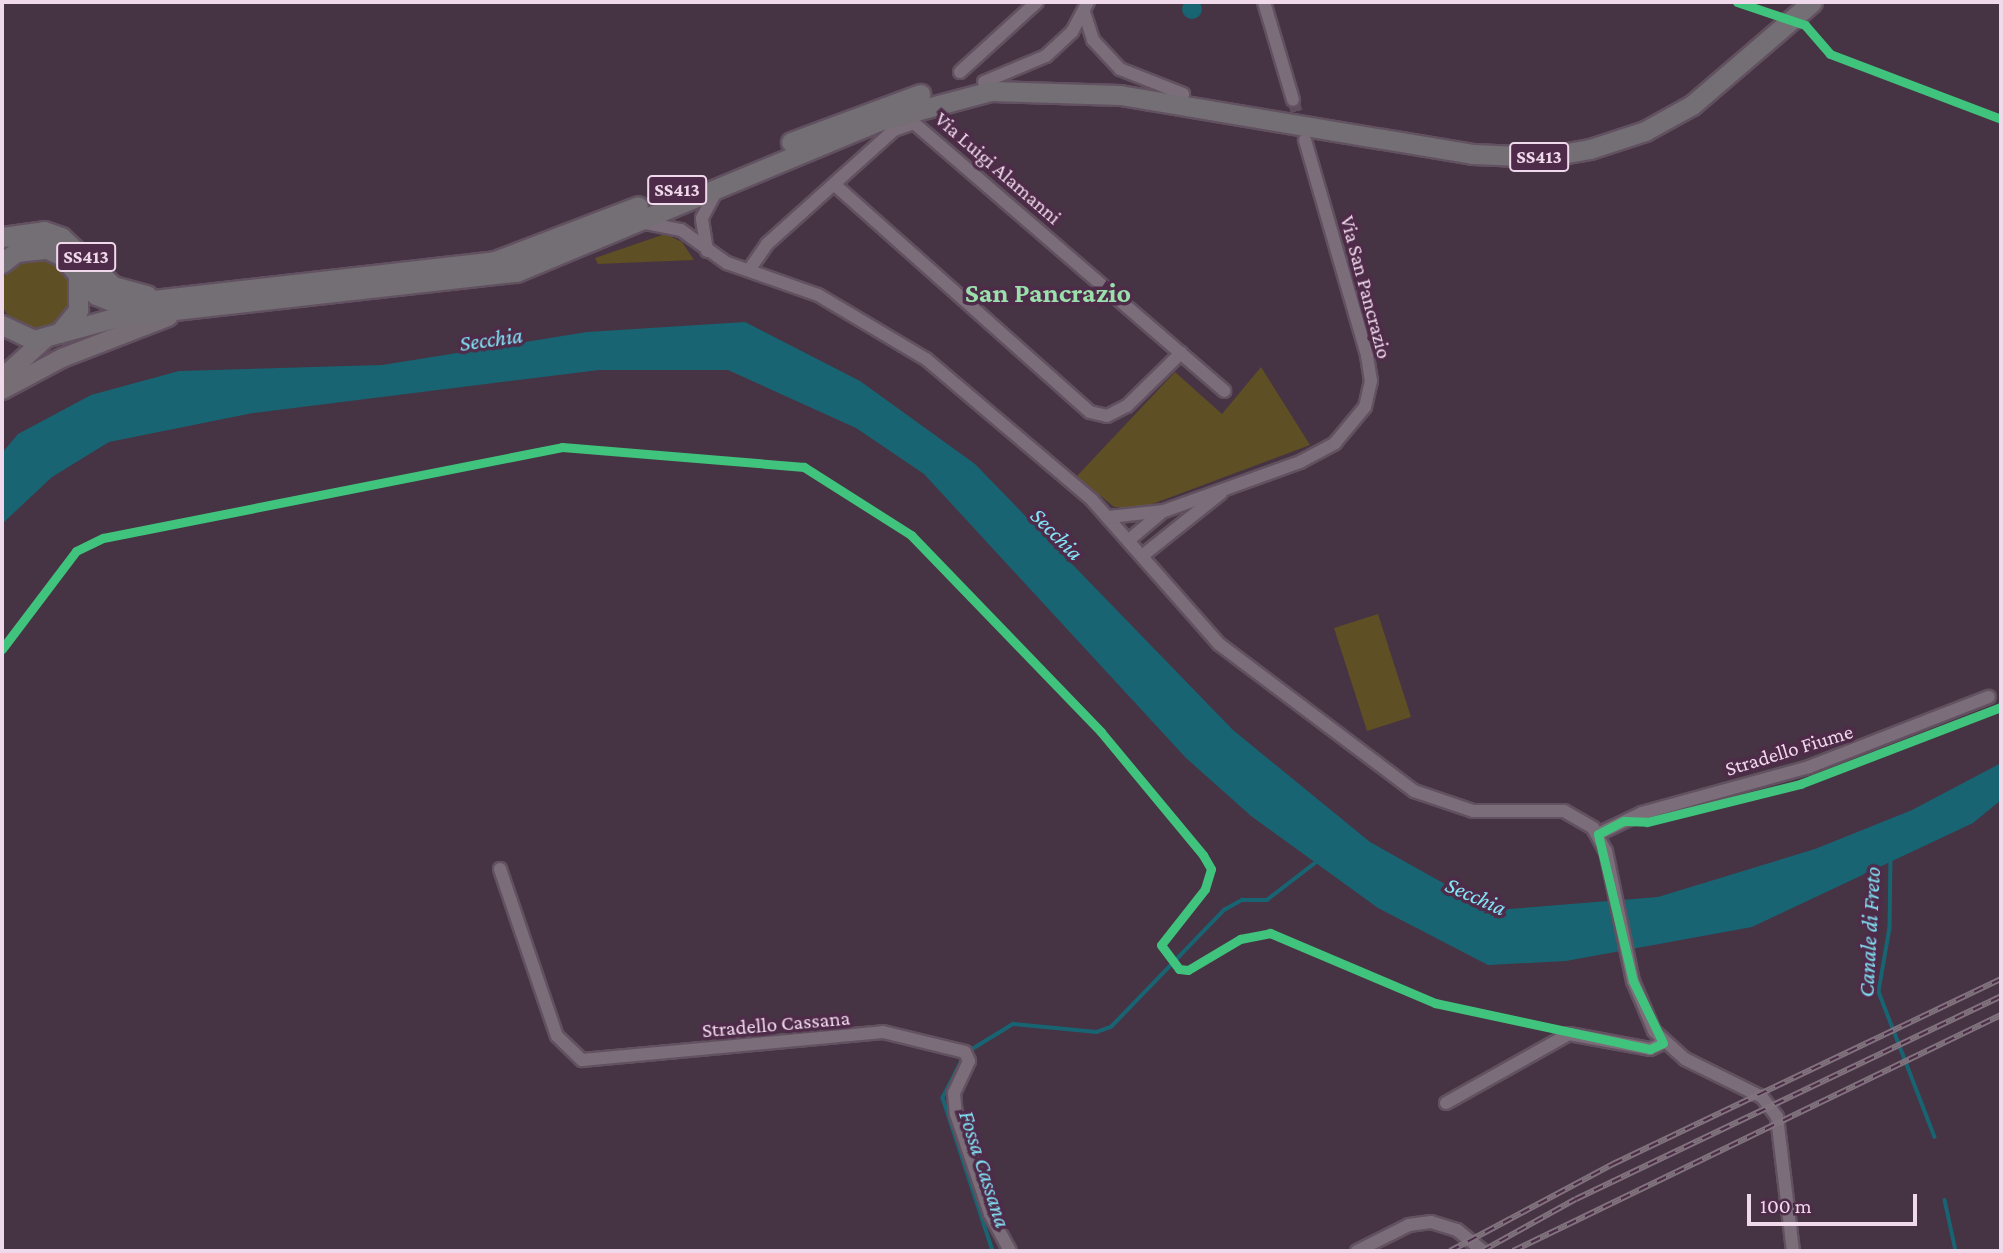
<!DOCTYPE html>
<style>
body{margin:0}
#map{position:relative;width:2003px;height:1253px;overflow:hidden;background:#463343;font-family:"Crimson Pro",serif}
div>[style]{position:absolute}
.green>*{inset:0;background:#5f4f24}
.round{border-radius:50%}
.water>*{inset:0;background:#186472}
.stream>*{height:3.5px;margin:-1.75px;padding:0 1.75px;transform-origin:1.75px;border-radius:1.75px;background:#186472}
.street-tunnel>*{height:12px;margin-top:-6px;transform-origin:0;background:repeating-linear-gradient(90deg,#5f4c5c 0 12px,transparent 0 18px)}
.roads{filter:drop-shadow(2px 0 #625160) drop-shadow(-2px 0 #625160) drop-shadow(0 2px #625160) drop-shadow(0 -2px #625160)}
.street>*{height:12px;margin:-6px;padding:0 6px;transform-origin:6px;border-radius:6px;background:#7b6d79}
.secondary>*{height:18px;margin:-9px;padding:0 9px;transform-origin:9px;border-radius:9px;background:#766d75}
.primary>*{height:19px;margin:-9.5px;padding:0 9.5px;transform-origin:9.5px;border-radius:9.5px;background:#736f74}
.rail>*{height:6px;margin-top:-3px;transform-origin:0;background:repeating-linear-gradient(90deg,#4e2b49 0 10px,#81737e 0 20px);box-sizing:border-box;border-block:2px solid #81737e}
.cycleway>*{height:9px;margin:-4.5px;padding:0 4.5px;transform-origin:4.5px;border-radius:4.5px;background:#40c37c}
span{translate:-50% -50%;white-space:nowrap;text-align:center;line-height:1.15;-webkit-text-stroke:7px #4e2b49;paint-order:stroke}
.shield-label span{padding:2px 5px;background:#4e2b49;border:2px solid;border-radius:5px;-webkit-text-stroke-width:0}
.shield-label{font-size:19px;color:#efd9eb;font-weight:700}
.street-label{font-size:21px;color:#efd9eb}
.water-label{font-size:23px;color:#82e4f7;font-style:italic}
.district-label{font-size:28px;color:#9adfac;font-weight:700}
.frame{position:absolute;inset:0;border:4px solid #efd9eb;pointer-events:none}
.scale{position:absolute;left:1747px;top:1194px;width:170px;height:32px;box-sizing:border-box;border:4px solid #efd9eb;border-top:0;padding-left:9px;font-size:21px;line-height:24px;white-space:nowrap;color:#efd9eb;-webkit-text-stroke:5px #4e2b49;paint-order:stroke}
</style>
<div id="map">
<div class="green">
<div style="clip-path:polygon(665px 234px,682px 242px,694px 260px,598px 264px,595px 258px)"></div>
<div class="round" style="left:0;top:257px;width:72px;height:72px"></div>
<div style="clip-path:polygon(1261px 367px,1310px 445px,1139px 509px,1114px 507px,1077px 476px,1175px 372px,1222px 414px)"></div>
<div style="clip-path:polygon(1378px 614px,1411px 717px,1367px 731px,1334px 628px)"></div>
</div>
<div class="water">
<div class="round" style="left:1182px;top:-1px;width:20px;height:20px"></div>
<div style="clip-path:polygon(745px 322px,860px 381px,975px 464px,1233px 730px,1370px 842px,1468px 897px,1509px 909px,1658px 897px,1815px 849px,1912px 810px,2001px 763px,2001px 800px,1973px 823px,1752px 927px,1566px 961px,1488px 965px,1378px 908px,1251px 816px,1186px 758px,924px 474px,856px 428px,728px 370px,599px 370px,253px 413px,109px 442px,52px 477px,2px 524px,2px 453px,18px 434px,91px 395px,179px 371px,382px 365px,587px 332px)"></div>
</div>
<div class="stream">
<div style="left:1891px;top:857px;width:71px;rotate:90.8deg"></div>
<div style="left:1890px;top:928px;width:65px;rotate:99.8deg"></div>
<div style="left:1879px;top:992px;width:155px;rotate:68.9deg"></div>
<div style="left:969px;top:1051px;width:52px;rotate:-31.5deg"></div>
<div style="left:1013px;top:1024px;width:84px;rotate:5.4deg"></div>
<div style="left:1097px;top:1032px;width:15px;rotate:-20deg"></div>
<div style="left:1111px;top:1027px;width:163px;rotate:-46deg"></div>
<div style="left:1224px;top:910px;width:21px;rotate:-29deg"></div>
<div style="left:1242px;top:900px;width:25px"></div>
<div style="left:1267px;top:900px;width:66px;rotate:-37.6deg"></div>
<div style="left:964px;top:1057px;width:46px;rotate:117.1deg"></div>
<div style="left:943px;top:1098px;width:161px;rotate:71.9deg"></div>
<div style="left:1945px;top:1200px;width:52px;rotate:77.8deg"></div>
</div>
<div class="street-tunnel">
<div style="left:1293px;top:100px;width:31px;rotate:73deg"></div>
</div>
<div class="roads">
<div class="street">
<div style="left:1264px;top:2px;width:102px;rotate:73.5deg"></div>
<div style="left:1084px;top:12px;width:29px;rotate:72deg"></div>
<div style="left:1093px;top:40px;width:40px;rotate:47deg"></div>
<div style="left:1120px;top:69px;width:68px;rotate:21.6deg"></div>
<div style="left:960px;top:72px;width:104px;rotate:-42.3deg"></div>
<div style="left:984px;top:82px;width:67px;rotate:-22.8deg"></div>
<div style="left:1046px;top:56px;width:35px;rotate:-43deg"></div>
<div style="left:1072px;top:32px;width:34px;rotate:-62deg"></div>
<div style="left:835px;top:185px;width:341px;rotate:41.7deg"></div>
<div style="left:1090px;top:412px;width:17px;rotate:13deg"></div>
<div style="left:1107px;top:416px;width:22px;rotate:-27deg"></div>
<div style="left:1127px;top:406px;width:76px;rotate:-44.5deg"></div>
<div style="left:636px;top:221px;width:46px;rotate:11.3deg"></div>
<div style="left:681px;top:230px;width:57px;rotate:35.7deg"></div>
<div style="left:727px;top:263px;width:96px;rotate:19.4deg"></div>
<div style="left:818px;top:295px;width:126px;rotate:30.7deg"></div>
<div style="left:926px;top:359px;width:218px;rotate:40.3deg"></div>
<div style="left:1092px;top:500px;width:192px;rotate:48.6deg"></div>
<div style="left:1219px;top:644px;width:244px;rotate:37deg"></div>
<div style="left:1414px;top:791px;width:62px;rotate:18.7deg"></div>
<div style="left:1473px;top:811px;width:91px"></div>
<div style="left:1564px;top:811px;width:34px;rotate:30deg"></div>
<div style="left:1593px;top:828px;width:26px;rotate:61deg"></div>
<div style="left:1606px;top:851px;width:133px;rotate:78.3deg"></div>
<div style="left:1633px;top:981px;width:54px;rotate:67.2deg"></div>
<div style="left:1654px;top:1031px;width:42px;rotate:42.1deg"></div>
<div style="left:1685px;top:1059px;width:86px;rotate:26.3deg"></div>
<div style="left:1762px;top:1097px;width:25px;rotate:53deg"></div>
<div style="left:1777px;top:1117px;width:135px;rotate:83.2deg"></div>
<div style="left:707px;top:251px;width:33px;rotate:-99deg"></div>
<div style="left:702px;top:218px;width:32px;rotate:-62deg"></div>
<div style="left:749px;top:270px;width:32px;rotate:-55deg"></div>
<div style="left:767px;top:244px;width:171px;rotate:-41.9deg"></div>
<div style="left:894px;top:130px;width:21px;rotate:-19deg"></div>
<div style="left:914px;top:123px;width:410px;rotate:40.8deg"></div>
<div style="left:1109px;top:517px;width:55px;rotate:-6.2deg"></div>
<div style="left:1164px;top:511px;width:145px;rotate:-19.8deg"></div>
<div style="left:1300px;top:462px;width:40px;rotate:-28deg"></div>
<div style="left:1335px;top:443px;width:47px;rotate:-50.2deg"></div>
<div style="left:1365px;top:407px;width:27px;rotate:-77deg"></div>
<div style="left:1371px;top:381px;width:26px;rotate:-99deg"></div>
<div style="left:1367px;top:355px;width:224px;rotate:-106.1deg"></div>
<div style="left:1129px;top:540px;width:42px;rotate:-40.2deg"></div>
<div style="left:1142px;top:556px;width:101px;rotate:-38.6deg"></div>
<div style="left:1598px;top:834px;width:49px;rotate:-25.5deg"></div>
<div style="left:1642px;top:813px;width:173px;rotate:-15.4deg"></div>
<div style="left:1809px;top:767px;width:193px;rotate:-21.3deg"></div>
<div style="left:500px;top:869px;width:176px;rotate:71.2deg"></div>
<div style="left:557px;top:1036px;width:35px;rotate:44deg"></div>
<div style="left:582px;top:1060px;width:302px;rotate:-5.3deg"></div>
<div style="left:883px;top:1032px;width:84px;rotate:13.7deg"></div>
<div style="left:965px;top:1052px;width:10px;rotate:66deg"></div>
<div style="left:969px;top:1061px;width:35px;rotate:115deg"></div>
<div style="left:954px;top:1093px;width:21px;rotate:85deg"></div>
<div style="left:956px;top:1114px;width:106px;rotate:71.2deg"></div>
<div style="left:990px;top:1214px;width:42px;rotate:61.6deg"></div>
<div style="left:1446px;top:1103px;width:141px;rotate:-29.3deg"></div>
<div style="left:1569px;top:1034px;width:82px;rotate:10.5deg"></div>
<div style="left:1650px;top:1049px;width:14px;rotate:-25deg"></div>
<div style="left:1357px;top:1251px;width:58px;rotate:-26.6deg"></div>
<div style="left:1409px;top:1225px;width:22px;rotate:-8deg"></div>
<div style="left:1431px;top:1222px;width:27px;rotate:17deg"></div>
<div style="left:1457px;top:1230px;width:33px;rotate:39deg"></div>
</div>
<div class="secondary">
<div style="left:2px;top:378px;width:58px;rotate:-42.2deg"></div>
<div style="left:2px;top:390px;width:68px;rotate:-28.1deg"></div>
<div style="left:62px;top:358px;width:114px;rotate:-21.1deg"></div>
</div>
<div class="primary">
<div style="left:791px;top:142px;width:138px;rotate:-20.4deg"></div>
<div style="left:2px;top:237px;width:42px;rotate:-8.1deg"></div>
<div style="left:44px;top:231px;width:18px;rotate:19deg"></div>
<div style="left:61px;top:237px;width:71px;rotate:43.3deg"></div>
<div style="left:113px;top:286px;width:35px;rotate:15deg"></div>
<div style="left:2px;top:263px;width:18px;rotate:-38deg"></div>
<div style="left:16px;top:252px;width:31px;rotate:-6deg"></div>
<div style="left:47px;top:249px;width:17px;rotate:25deg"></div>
<div style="left:62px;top:256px;width:52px;rotate:48.9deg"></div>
<div style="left:96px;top:295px;width:24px;rotate:22deg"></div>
<div style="left:118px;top:304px;width:379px;rotate:-6.5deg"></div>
<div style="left:495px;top:261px;width:153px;rotate:-21deg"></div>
<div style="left:2px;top:325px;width:35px;rotate:25deg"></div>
<div style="left:34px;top:340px;width:26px;rotate:-16deg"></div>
<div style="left:59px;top:333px;width:30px;rotate:-50deg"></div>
<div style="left:78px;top:310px;width:33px;rotate:-90deg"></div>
<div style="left:59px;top:333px;width:64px;rotate:-15.3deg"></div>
<div style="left:121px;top:316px;width:397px;rotate:-6.4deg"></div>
<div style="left:516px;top:272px;width:396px;rotate:-22.6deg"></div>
<div style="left:882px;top:120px;width:113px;rotate:-14.9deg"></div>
<div style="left:991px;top:91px;width:129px;rotate:1.8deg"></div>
<div style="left:1120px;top:95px;width:357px;rotate:9.5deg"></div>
<div style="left:1472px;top:154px;width:73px;rotate:2.4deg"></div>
<div style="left:1545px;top:157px;width:46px;rotate:-10.1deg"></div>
<div style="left:1590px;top:149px;width:58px;rotate:-18.1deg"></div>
<div style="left:1645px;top:131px;width:54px;rotate:-29deg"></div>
<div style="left:1692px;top:105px;width:158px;rotate:-40.6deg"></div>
</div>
</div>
<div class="rail">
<div style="left:1450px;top:1251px;width:185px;rotate:-28.1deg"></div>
<div style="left:1613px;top:1164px;width:430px;rotate:-25.5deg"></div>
<div style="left:1482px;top:1251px;width:107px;rotate:-29deg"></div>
<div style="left:1576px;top:1199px;width:471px;rotate:-25.5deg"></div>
<div style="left:1513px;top:1251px;width:542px;rotate:-25.81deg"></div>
</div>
<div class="cycleway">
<div style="left:1737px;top:2px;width:72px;rotate:18.7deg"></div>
<div style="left:1805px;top:25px;width:38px;rotate:49deg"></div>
<div style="left:1830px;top:54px;width:183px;rotate:20.8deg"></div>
<div style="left:2px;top:649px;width:123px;rotate:-52.9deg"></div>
<div style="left:76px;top:551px;width:30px;rotate:-26deg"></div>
<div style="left:103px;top:538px;width:468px;rotate:-11.2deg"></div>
<div style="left:562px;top:447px;width:243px;rotate:4.7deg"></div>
<div style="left:804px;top:467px;width:127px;rotate:32.4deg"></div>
<div style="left:911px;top:535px;width:274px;rotate:46deg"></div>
<div style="left:1101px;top:732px;width:160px;rotate:50.3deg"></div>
<div style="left:1203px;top:855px;width:16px;rotate:60deg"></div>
<div style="left:1211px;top:869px;width:21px;rotate:107deg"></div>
<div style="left:1205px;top:889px;width:71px;rotate:128.2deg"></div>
<div style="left:1161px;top:945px;width:30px;rotate:53deg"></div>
<div style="left:1179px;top:969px;width:9px;rotate:6deg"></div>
<div style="left:1188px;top:970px;width:61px;rotate:-30.8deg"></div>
<div style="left:1240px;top:939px;width:31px;rotate:-11deg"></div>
<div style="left:1270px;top:933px;width:179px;rotate:23deg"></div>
<div style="left:1435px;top:1003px;width:220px;rotate:12.1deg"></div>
<div style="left:1650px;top:1049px;width:14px;rotate:-25deg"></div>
<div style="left:1663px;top:1043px;width:69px;rotate:-115.8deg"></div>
<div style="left:1633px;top:981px;width:151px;rotate:-103.4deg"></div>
<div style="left:1598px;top:834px;width:29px;rotate:-27deg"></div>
<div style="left:1624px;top:821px;width:23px;rotate:2deg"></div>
<div style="left:1647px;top:822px;width:158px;rotate:-13.9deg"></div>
<div style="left:1800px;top:784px;width:215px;rotate:-21deg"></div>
</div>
<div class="shield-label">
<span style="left:1539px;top:157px">SS413</span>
<span style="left:677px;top:190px">SS413</span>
<span style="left:86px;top:257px">SS413</span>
</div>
<div class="street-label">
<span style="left:998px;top:168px;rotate:41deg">Via Luigi Alamanni</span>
<span style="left:1366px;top:287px;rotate:75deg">Via San Pancrazio</span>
<span style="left:1789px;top:750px;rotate:-17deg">Stradello Fiume</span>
<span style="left:776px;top:1024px;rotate:-5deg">Stradello Cassana</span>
</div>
<div class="water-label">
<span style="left:491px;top:339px;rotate:-8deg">Secchia</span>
<span style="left:1057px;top:534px;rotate:45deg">Secchia</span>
<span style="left:1476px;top:896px;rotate:24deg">Secchia</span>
<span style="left:1869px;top:932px;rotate:-87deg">Canale di Freto</span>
<span style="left:985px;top:1169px;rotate:72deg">Fossa Cassana</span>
</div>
<div class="district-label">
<span style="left:1048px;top:293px">San Pancrazio</span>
</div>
<div class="frame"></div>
<div class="scale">100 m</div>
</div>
